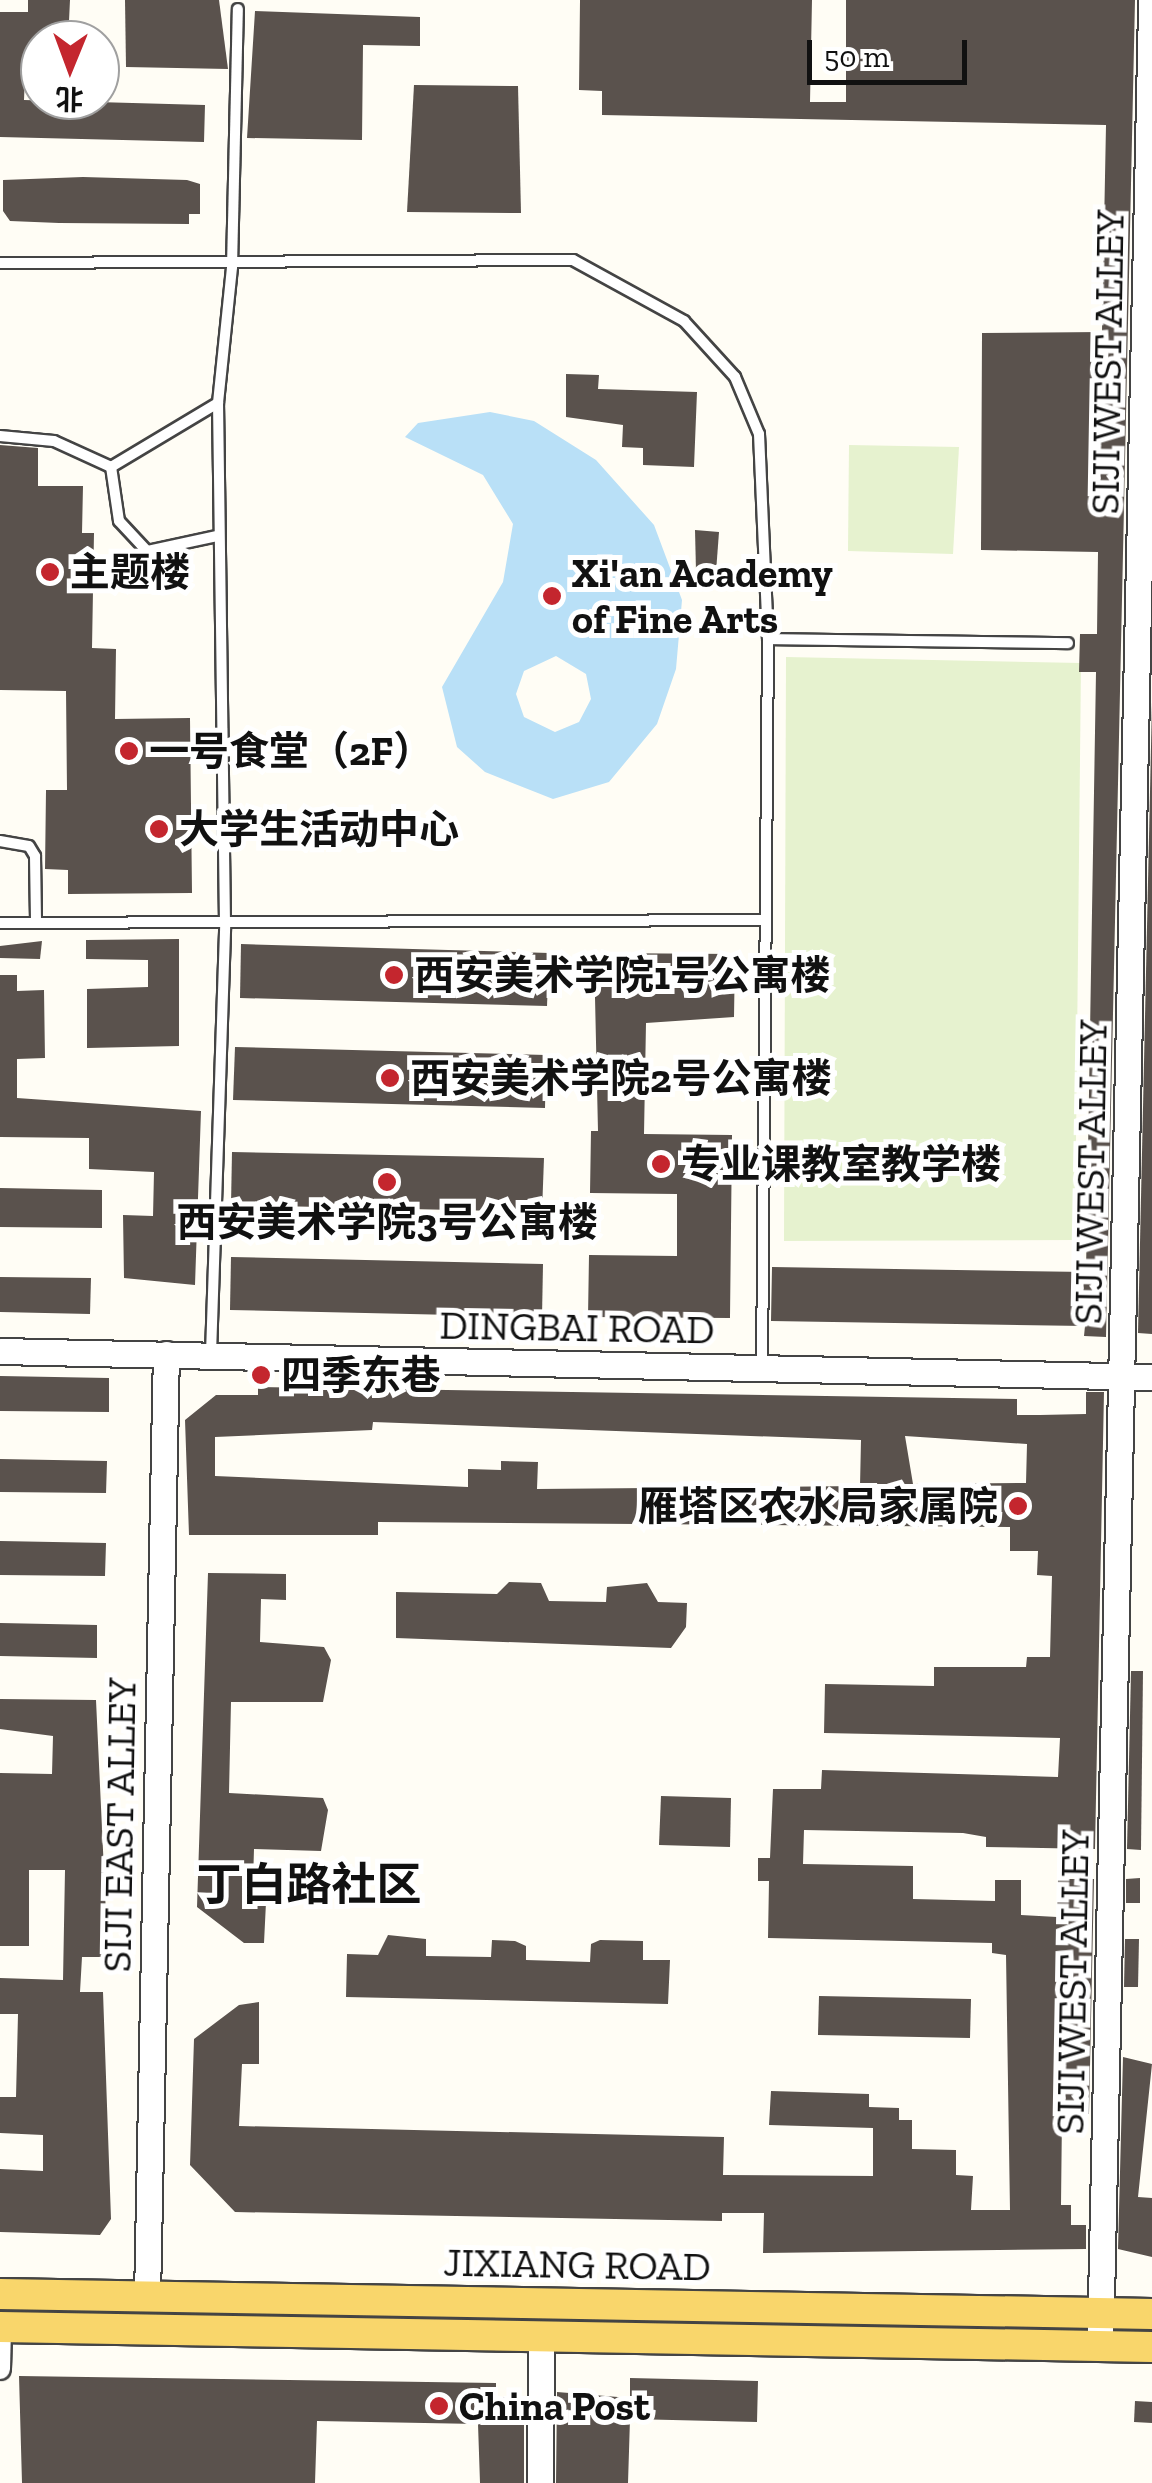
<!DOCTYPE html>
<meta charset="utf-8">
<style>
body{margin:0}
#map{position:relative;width:1152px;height:2483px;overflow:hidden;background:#fffdf5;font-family:"Zilla Slab","Noto Sans SC",serif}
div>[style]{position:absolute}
.pitch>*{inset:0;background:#e6f2cf}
.water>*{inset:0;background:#b9e0f7}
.building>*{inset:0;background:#5a524d}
.roads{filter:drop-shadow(2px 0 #444) drop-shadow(-2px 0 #444) drop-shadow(0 2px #444) drop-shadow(0 -2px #444)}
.service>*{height:10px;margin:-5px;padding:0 5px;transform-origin:5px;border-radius:5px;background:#fff}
.minor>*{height:20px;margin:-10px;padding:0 10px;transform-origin:10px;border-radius:10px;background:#fff}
.tertiary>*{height:25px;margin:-12.5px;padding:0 12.5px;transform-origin:12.5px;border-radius:12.5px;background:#fff}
.primary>*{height:30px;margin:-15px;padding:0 15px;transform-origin:15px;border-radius:15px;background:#f9d66b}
.dots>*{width:28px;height:28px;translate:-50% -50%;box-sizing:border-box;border:5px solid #fff;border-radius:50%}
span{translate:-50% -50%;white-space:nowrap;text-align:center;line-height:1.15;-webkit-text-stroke:10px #fff;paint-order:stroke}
.street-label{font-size:40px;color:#111}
.poi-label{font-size:40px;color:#111;font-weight:700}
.left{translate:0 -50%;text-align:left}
.right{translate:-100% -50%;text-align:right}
.quarter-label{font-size:45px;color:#111;font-weight:700}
.north{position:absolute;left:20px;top:20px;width:100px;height:100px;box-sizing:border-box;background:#fff;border:2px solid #a0a0a0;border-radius:50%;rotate:181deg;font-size:28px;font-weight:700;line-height:40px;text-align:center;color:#111}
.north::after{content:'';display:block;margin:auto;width:35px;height:45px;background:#c4262e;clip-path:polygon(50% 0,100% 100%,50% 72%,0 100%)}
.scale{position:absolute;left:807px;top:40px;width:160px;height:45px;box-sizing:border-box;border:5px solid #111;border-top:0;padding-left:12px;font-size:30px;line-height:35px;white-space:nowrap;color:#111;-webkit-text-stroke:8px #fff;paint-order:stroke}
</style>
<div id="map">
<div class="pitch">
<div style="clip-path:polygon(849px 445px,959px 447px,953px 554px,848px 551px)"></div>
<div style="clip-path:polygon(786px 657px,1081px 663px,1075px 1240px,784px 1241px)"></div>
</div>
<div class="water">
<div style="clip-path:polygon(evenodd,490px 412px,534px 421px,596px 460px,654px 525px,682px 600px,676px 669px,657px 724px,609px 782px,553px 799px,485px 772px,457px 747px,442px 687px,503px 582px,513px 524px,483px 475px,405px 437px,418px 423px,490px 412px,556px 656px,586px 674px,591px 699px,579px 722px,555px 732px,524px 717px,516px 694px,524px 671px,556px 656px)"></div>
</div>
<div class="building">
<div style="clip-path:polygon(28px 0,70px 0,69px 21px,62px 40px,26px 47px,24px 100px,205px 105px,204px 142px,0 137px,0 12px,28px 12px)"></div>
<div style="clip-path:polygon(125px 0,219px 0,228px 69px,126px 67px)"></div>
<div style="clip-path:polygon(580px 0,812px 0,810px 102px,846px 102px,846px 0,1135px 0,1106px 1337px,1084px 1336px,1085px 1326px,771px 1321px,772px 1267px,1086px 1272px,1096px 672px,1079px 672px,1080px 634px,1097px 634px,1098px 552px,981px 550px,982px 333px,1102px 332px,1106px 125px,602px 115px,602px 91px,579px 90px)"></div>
<div style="clip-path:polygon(255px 11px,420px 17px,420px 46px,363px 45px,362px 140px,247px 138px)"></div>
<div style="clip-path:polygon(414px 85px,518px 86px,521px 213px,407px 212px)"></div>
<div style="clip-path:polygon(83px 177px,187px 180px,200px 184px,200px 214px,189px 214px,189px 224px,59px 223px,10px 221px,3px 211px,3px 180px)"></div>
<div style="clip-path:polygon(566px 374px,599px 375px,598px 389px,697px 392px,694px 467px,643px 465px,643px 448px,622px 447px,623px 425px,566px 417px)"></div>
<div style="clip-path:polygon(0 445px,38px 448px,38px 486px,83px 486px,82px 533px,94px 533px,92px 648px,116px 649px,115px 719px,190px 718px,192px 893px,68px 894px,68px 870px,45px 869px,46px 790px,67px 790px,66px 691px,0 690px)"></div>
<div style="clip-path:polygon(695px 530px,719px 532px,716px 572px,696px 571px)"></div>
<div style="clip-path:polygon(1152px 702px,1152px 1334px,1138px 1333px)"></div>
<div style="clip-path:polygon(179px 939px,179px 1046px,87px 1048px,87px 989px,148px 987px,148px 960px,86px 959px,86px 940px)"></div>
<div style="clip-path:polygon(42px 941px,40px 959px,0 958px,0 946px)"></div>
<div style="clip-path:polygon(241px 944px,549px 953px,547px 1006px,240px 998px)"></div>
<div style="clip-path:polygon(594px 953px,735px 954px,734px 1017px,646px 1023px,644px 1134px,732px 1135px,730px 1318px,588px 1317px,589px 1255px,677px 1256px,677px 1194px,590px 1193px,591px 1131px,598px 1131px)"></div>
<div style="clip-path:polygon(0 975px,17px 975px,17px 991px,44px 990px,45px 1058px,17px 1059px,17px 1098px,201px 1111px,195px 1285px,124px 1278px,123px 1215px,153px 1216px,154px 1172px,89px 1169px,89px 1138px,0 1137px)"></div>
<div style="clip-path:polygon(235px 1047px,546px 1055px,545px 1108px,233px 1100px)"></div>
<div style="clip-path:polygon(232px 1152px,544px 1158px,542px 1212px,231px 1205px)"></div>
<div style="clip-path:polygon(0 1188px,102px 1190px,102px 1228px,0 1227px)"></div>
<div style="clip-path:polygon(231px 1257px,543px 1264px,542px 1317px,230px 1310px)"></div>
<div style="clip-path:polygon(0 1277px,91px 1278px,90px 1314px,0 1312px)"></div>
<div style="clip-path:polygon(0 1376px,109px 1378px,109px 1412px,0 1411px)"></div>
<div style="clip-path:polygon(evenodd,258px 1387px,1017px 1399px,1017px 1415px,1040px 1415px,1086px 1414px,1086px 1392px,1104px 1392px,1095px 1849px,986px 1847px,986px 1837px,963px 1833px,804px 1830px,803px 1864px,913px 1866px,913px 1899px,995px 1901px,995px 1880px,1021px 1880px,1021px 1915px,1057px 1917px,1058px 1879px,1094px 1879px,1089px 2114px,1062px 2114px,1061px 2205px,1071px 2205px,1071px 2225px,1086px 2225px,1086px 2249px,763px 2253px,764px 2213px,722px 2213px,722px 2221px,235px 2212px,190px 2165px,194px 2039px,239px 2005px,259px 2002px,259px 2064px,242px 2064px,239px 2126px,724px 2137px,723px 2175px,873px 2176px,873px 2128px,769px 2125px,771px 2091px,869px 2094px,869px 2107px,899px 2108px,899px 2120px,912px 2120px,912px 2149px,956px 2150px,956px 2175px,973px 2176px,971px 2210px,1010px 2210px,1006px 1955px,992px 1953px,992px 1943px,768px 1938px,769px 1881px,758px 1881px,758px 1858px,770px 1858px,773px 1789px,821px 1789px,822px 1770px,1058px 1777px,1060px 1738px,824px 1733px,825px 1684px,934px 1686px,934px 1667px,1026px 1667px,1027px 1657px,1050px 1657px,1052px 1576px,1037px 1575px,1038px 1551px,1010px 1551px,1010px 1527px,378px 1522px,378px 1535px,189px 1535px,185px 1420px,216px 1395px,258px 1395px,258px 1387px,373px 1422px,861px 1440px,860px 1486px,537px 1489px,538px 1462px,501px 1461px,501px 1470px,468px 1469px,468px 1487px,215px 1476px,215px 1437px,372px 1430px,373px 1422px,258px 1387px,905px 1436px,1027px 1444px,1026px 1483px,913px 1484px,905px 1436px)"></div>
<div style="clip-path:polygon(0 1459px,107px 1461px,106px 1493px,0 1492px)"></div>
<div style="clip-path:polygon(0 1541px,106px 1543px,105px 1576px,0 1575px)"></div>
<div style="clip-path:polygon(208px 1573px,286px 1574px,286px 1600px,261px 1599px,260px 1642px,324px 1647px,331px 1660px,323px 1702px,231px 1702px,229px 1793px,323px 1798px,328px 1810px,321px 1851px,254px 1849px,253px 1882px,267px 1882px,264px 1943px,244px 1943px,197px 1907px)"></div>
<div style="clip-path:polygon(509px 1582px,541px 1583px,549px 1601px,606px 1602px,607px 1587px,647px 1583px,658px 1602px,687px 1603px,686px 1627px,671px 1648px,396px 1638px,396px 1592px,497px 1594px)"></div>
<div style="clip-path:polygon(0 1623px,97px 1625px,97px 1658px,0 1656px)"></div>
<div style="clip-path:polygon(1131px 1671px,1143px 1671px,1141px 1850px,1127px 1849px)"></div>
<div style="clip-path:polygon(0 1699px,96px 1700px,108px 1957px,82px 1957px,80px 1992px,103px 1992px,111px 2219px,100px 2235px,0 2232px,0 2169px,43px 2171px,43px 2135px,0 2133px,0 2097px,16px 2097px,18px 2014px,0 2014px,0 1978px,63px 1980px,65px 1870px,29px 1870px,29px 1946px,0 1946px,0 1773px,52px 1774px,53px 1736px,0 1729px)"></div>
<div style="clip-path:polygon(661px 1796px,731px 1798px,730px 1847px,659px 1845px)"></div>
<div style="clip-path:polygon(1140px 1878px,1140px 1903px,1126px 1903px,1126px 1879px)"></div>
<div style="clip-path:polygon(388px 1935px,426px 1939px,426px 1956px,491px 1957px,492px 1940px,515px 1941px,526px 1946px,526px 1960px,590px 1962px,591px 1944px,600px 1940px,643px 1941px,643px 1960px,670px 1960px,668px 2004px,346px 1997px,347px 1954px,378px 1955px)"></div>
<div style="clip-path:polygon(1125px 1939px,1139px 1939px,1138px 1987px,1124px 1987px)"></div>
<div style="clip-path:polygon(819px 1996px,971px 1999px,970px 2038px,818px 2035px)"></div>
<div style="clip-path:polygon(1123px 2057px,1152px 2064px,1138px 2197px,1152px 2198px,1152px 2257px,1118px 2249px)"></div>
<div style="clip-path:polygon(19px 2376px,496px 2383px,496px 2397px,524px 2397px,524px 2483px,480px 2483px,478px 2424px,317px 2421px,315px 2483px,22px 2483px)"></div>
<div style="clip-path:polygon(630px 2378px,758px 2381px,757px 2422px,630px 2419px,628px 2483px,556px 2483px,557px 2392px,630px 2398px)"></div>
<div style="clip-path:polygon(1135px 2401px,1152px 2402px,1152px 2423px,1134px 2422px)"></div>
</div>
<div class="roads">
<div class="service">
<div style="left:0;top:263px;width:573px;rotate:-0.3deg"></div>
<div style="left:573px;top:260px;width:127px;rotate:28.8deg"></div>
<div style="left:684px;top:321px;width:76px;rotate:47.7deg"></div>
<div style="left:735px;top:377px;width:62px;rotate:67.2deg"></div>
<div style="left:759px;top:434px;width:205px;rotate:87.5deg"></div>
<div style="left:768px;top:639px;width:726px;rotate:90.47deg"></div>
<div style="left:0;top:436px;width:54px;rotate:5.3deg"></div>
<div style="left:54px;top:441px;width:63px;rotate:24.5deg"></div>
<div style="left:217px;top:536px;width:72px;rotate:167.9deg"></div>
<div style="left:147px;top:551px;width:41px;rotate:-133deg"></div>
<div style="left:119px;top:521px;width:55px;rotate:-98.4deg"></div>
<div style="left:111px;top:467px;width:125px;rotate:-30.9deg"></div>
<div style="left:768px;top:639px;width:300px;rotate:0.8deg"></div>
<div style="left:0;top:841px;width:29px;rotate:10deg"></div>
<div style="left:29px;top:846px;width:12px;rotate:59deg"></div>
<div style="left:35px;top:856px;width:67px;rotate:89.1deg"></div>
<div style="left:0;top:923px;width:766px;rotate:-0.22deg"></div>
<div style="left:211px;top:1354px;width:431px;rotate:-88.1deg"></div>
<div style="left:225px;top:923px;width:520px;rotate:-90.77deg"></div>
<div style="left:218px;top:403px;width:137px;rotate:-84.1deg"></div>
<div style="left:232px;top:267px;width:258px;rotate:-88.7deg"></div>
</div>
<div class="minor">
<div style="left:0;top:2369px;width:42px;rotate:-88.6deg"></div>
</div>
<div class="tertiary">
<div style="left:0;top:1351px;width:1152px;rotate:1.29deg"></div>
<div style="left:147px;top:2297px;width:943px;rotate:-88.85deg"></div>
<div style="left:1100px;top:2346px;width:2347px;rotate:-88.75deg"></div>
<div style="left:540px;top:2483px;width:146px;rotate:-89.6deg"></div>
</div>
<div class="primary">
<div style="left:0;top:2294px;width:1152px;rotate:0.99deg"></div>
<div style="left:0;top:2327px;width:1152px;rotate:0.99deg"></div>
</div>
</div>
<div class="dots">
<div style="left:50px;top:572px;background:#c4262e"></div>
<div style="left:552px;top:596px;background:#c4262e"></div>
<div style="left:129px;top:751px;background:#c4262e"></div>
<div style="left:159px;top:829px;background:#c4262e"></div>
<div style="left:394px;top:975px;background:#c4262e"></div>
<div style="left:390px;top:1078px;background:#c4262e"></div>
<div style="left:661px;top:1164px;background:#c4262e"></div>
<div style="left:387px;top:1182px;background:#c4262e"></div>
<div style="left:261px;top:1375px;background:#c4262e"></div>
<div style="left:1018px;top:1506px;background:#c4262e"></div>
<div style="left:439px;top:2406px;background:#c4262e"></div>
</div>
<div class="street-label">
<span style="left:1107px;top:362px;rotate:-89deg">SIJI WEST ALLEY</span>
<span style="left:1090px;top:1172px;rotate:-89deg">SIJI WEST ALLEY</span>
<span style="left:577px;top:1327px;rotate:1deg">DINGBAI ROAD</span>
<span style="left:119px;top:1825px;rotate:-89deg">SIJI EAST ALLEY</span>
<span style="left:1072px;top:1982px;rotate:-89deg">SIJI WEST ALLEY</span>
<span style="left:577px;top:2264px;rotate:1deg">JIXIANG ROAD</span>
</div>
<div class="poi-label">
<span class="left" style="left:70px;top:572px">主题楼</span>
<span class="left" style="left:572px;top:596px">Xi'an Academy<br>of Fine Arts</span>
<span class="left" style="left:149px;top:751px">一号食堂（2F）</span>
<span class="left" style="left:179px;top:829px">大学生活动中心</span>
<span class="left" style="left:414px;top:975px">西安美术学院1号公寓楼</span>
<span class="left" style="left:410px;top:1078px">西安美术学院2号公寓楼</span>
<span class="left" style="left:681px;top:1164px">专业课教室教学楼</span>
<span style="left:387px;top:1222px">西安美术学院3号公寓楼</span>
<span class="left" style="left:281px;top:1375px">四季东巷</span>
<span class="right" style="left:998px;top:1506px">雁塔区农水局家属院</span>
<span class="left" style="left:459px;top:2406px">China Post</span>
</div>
<div class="quarter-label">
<span style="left:309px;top:1886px">丁白路社区</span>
</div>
<div class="north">北</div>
<div class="scale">50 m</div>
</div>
